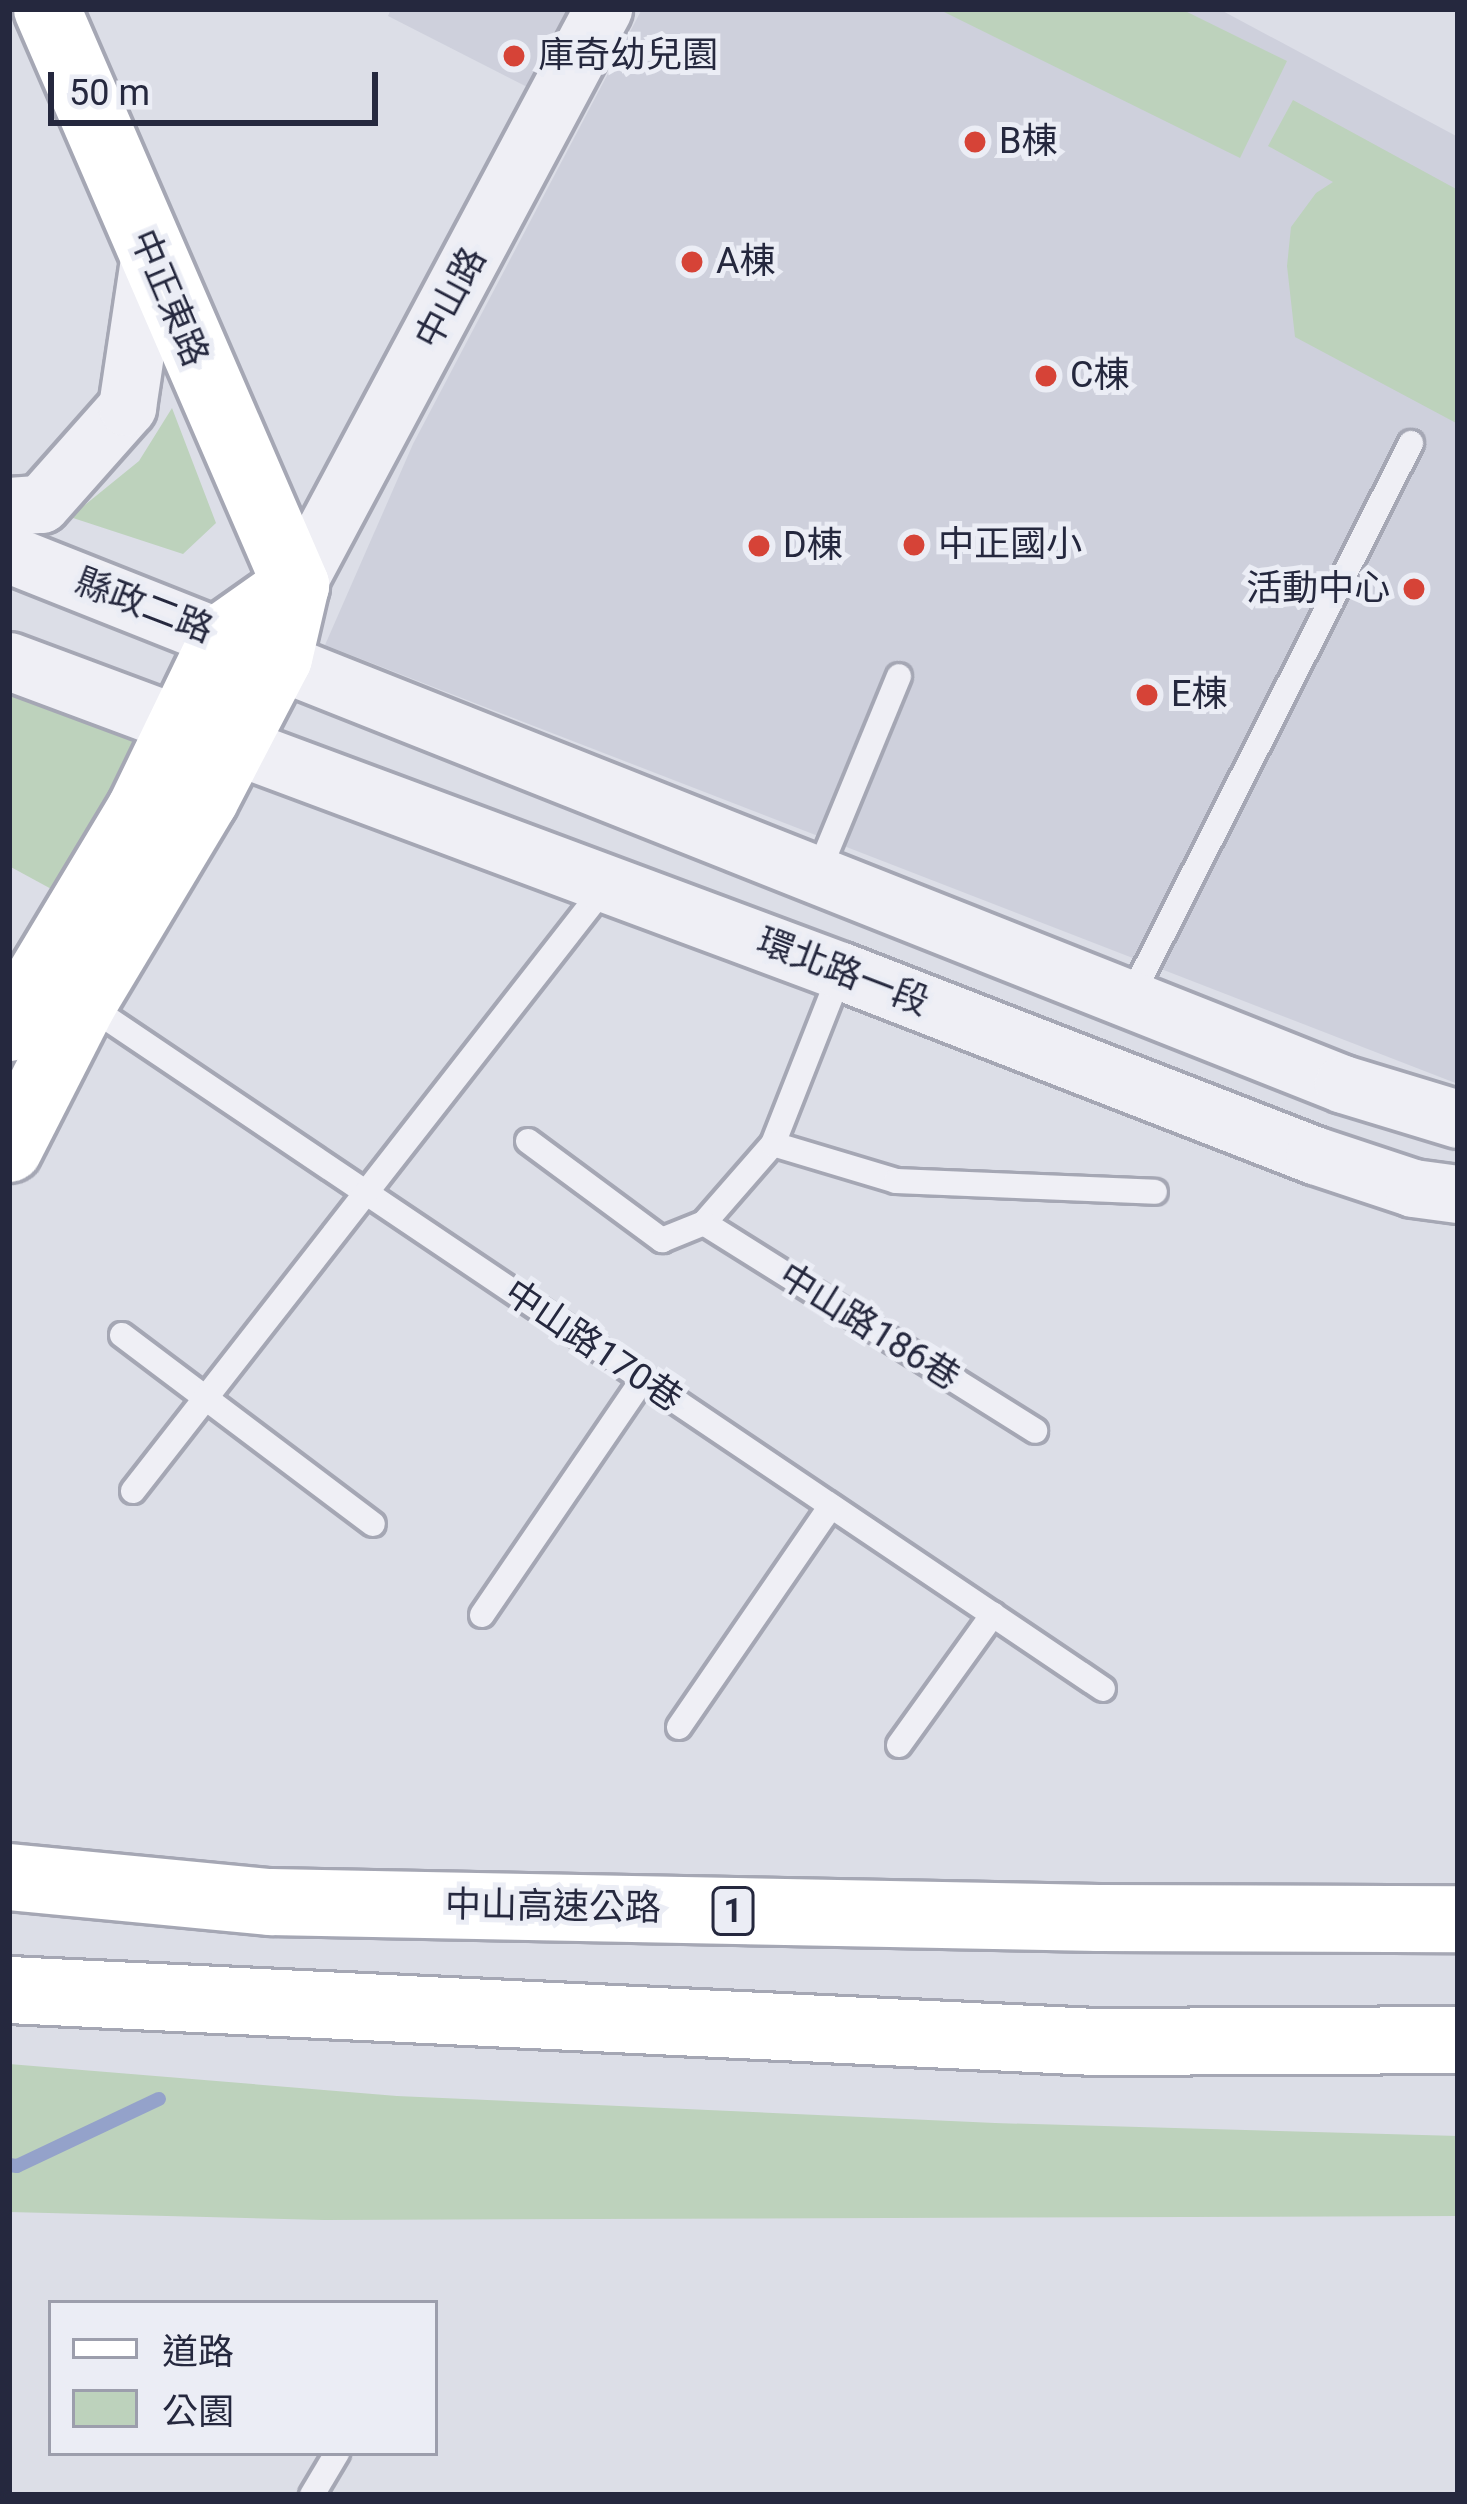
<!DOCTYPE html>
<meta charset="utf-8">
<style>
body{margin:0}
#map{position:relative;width:1467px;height:2504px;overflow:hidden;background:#dcdee7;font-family:Roboto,"Noto Sans TC",sans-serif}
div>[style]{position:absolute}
.built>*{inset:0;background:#ced0dc}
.green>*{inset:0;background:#bdd2bc}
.stream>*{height:14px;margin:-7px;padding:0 7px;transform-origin:7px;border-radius:7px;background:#94a2ca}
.roads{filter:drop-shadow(3px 0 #a5a7b4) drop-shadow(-3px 0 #a5a7b4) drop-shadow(0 3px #a5a7b4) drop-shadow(0 -3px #a5a7b4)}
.service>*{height:24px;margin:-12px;padding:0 12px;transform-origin:12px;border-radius:12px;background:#efeff5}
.tertiary>*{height:57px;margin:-28.5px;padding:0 28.5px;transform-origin:28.5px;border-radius:28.5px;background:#efeff5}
.secondary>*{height:66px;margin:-33px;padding:0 33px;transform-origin:33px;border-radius:33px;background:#fff}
.motorway>*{height:66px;margin:-33px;padding:0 33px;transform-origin:33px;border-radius:33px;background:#fff}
.dots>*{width:33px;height:33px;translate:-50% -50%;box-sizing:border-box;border:6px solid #ebedf5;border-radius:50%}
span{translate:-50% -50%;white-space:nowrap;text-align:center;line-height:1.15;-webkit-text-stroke:10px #ebedf5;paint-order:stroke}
.shield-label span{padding:3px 9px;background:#ebedf5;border:3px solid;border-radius:9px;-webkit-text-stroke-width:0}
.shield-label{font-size:33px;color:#25283e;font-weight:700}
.poi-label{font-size:36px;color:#25283e}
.left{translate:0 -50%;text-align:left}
.right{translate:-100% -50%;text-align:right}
.street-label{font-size:36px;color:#25283e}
.frame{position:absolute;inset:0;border:12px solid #25283e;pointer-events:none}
.legend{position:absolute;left:48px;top:2300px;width:390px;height:156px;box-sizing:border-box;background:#ebedf5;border:3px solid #9c9eac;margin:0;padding:15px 21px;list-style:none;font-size:36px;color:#25283e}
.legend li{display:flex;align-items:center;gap:24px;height:60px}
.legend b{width:60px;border:3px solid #9c9eac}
.scale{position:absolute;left:48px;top:72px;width:330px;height:54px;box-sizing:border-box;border:6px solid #25283e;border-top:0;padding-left:15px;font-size:36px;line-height:42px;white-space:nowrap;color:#25283e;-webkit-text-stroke:9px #ebedf5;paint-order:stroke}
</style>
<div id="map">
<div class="built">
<div style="clip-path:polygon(391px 9px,586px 9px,543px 95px,388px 16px)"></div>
<div style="clip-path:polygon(642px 9px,1219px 9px,1458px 137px,1458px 1084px,325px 645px,413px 444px)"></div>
</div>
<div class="green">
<div style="clip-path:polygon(938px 9px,1181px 9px,1287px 61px,1240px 158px)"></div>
<div style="clip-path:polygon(1293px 100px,1458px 190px,1458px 424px,1295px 337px,1287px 266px,1291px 227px,1316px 193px,1333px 182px,1268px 146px)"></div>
<div style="clip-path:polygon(172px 408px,216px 523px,183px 554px,70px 517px,139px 461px)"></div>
<div style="clip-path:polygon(9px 686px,145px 742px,66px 897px,9px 866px)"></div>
<div style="clip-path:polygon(9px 2064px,397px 2096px,995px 2123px,1458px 2136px,1458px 2216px,324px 2220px,9px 2212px)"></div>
</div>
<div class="stream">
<div style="left:9px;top:2165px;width:8px;rotate:7deg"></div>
<div style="left:17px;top:2166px;width:157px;rotate:-25.3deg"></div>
</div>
<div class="roads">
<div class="service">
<div style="left:817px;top:875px;width:215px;rotate:-67.6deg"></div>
<div style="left:1130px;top:999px;width:623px;rotate:-63.19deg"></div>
<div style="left:86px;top:1004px;width:1226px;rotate:33.96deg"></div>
<div style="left:528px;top:1141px;width:167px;rotate:36.5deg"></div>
<div style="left:662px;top:1240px;width:45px;rotate:-22deg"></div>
<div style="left:704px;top:1223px;width:105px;rotate:-48.9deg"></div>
<div style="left:773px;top:1144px;width:186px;rotate:-68.5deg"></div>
<div style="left:773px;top:1144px;width:128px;rotate:16.7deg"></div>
<div style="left:896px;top:1181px;width:259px;rotate:2.4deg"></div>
<div style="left:704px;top:1223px;width:391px;rotate:32.1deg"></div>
<div style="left:122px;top:1335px;width:314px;rotate:37deg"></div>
<div style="left:133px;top:1491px;width:770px;rotate:-52.01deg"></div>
<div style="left:482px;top:1615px;width:286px;rotate:-55.7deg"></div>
<div style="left:679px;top:1727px;width:268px;rotate:-55.5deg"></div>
<div style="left:899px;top:1745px;width:161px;rotate:-54.3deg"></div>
<div style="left:312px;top:2495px;width:49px;rotate:-59.2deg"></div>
</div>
<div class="tertiary">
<div style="left:9px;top:506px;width:32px;rotate:-4deg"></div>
<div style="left:41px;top:504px;width:130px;rotate:-48.4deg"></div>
<div style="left:127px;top:407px;width:155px;rotate:-81.5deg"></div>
<div style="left:9px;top:554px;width:1435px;rotate:21.67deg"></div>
<div style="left:1343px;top:1084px;width:120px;rotate:16.9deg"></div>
<div style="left:296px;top:585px;width:653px;rotate:-61.94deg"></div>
<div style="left:9px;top:661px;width:888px;rotate:20.44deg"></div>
<div style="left:841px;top:971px;width:508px;rotate:21.26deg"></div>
<div style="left:1314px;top:1155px;width:104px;rotate:18.4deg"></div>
<div style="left:1413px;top:1188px;width:45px;rotate:7.6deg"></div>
</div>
<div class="secondary">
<div style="left:47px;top:9px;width:628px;rotate:66.62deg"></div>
<div style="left:9px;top:1028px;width:254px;rotate:-59deg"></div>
<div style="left:140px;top:810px;width:193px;rotate:-64.2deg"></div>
<div style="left:224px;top:636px;width:88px;rotate:-35.3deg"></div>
<div style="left:9px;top:1149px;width:165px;rotate:-63deg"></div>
<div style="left:84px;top:1002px;width:235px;rotate:-59.1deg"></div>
<div style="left:205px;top:800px;width:160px;rotate:-62.5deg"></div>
<div style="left:279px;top:658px;width:75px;rotate:-76.9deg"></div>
</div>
<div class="motorway">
<div style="left:9px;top:1877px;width:262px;rotate:5.5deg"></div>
<div style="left:270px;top:1902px;width:829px;rotate:1.11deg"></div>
<div style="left:1099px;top:1918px;width:359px;rotate:0.2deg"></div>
<div style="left:9px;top:1990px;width:1087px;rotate:2.74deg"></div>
<div style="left:1095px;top:2042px;width:363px;rotate:-0.3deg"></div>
</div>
</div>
<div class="dots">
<div style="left:514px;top:56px;background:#d64337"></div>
<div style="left:975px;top:142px;background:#d64337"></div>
<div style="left:692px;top:262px;background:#d64337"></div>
<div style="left:1046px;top:376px;background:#d64337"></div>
<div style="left:914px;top:545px;background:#d64337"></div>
<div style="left:759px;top:546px;background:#d64337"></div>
<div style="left:1414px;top:589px;background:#d64337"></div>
<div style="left:1147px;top:695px;background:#d64337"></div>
</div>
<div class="shield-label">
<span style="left:733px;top:1911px">1</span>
</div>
<div class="poi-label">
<span class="left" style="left:538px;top:56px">庫奇幼兒園</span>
<span class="left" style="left:999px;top:142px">B棟</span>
<span class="left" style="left:716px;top:262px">A棟</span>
<span class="left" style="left:1070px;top:376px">C棟</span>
<span class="left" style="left:938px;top:545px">中正國小</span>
<span class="left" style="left:783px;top:546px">D棟</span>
<span class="right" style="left:1390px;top:589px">活動中心</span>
<span class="left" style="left:1171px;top:695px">E棟</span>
</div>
<div class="street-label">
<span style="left:169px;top:298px;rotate:67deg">中正東路</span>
<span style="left:451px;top:298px;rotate:-62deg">中山路</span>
<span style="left:144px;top:606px;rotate:21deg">縣政二路</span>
<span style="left:843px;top:972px;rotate:21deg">環北路一段</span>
<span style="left:869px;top:1327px;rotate:32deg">中山路186巷</span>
<span style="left:593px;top:1346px;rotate:34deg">中山路170巷</span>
<span style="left:553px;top:1907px;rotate:1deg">中山高速公路</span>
</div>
<div class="frame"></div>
<ul class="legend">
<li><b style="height:15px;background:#fff"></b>道路</li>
<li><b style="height:33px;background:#bdd2bc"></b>公園</li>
</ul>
<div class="scale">50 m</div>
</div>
